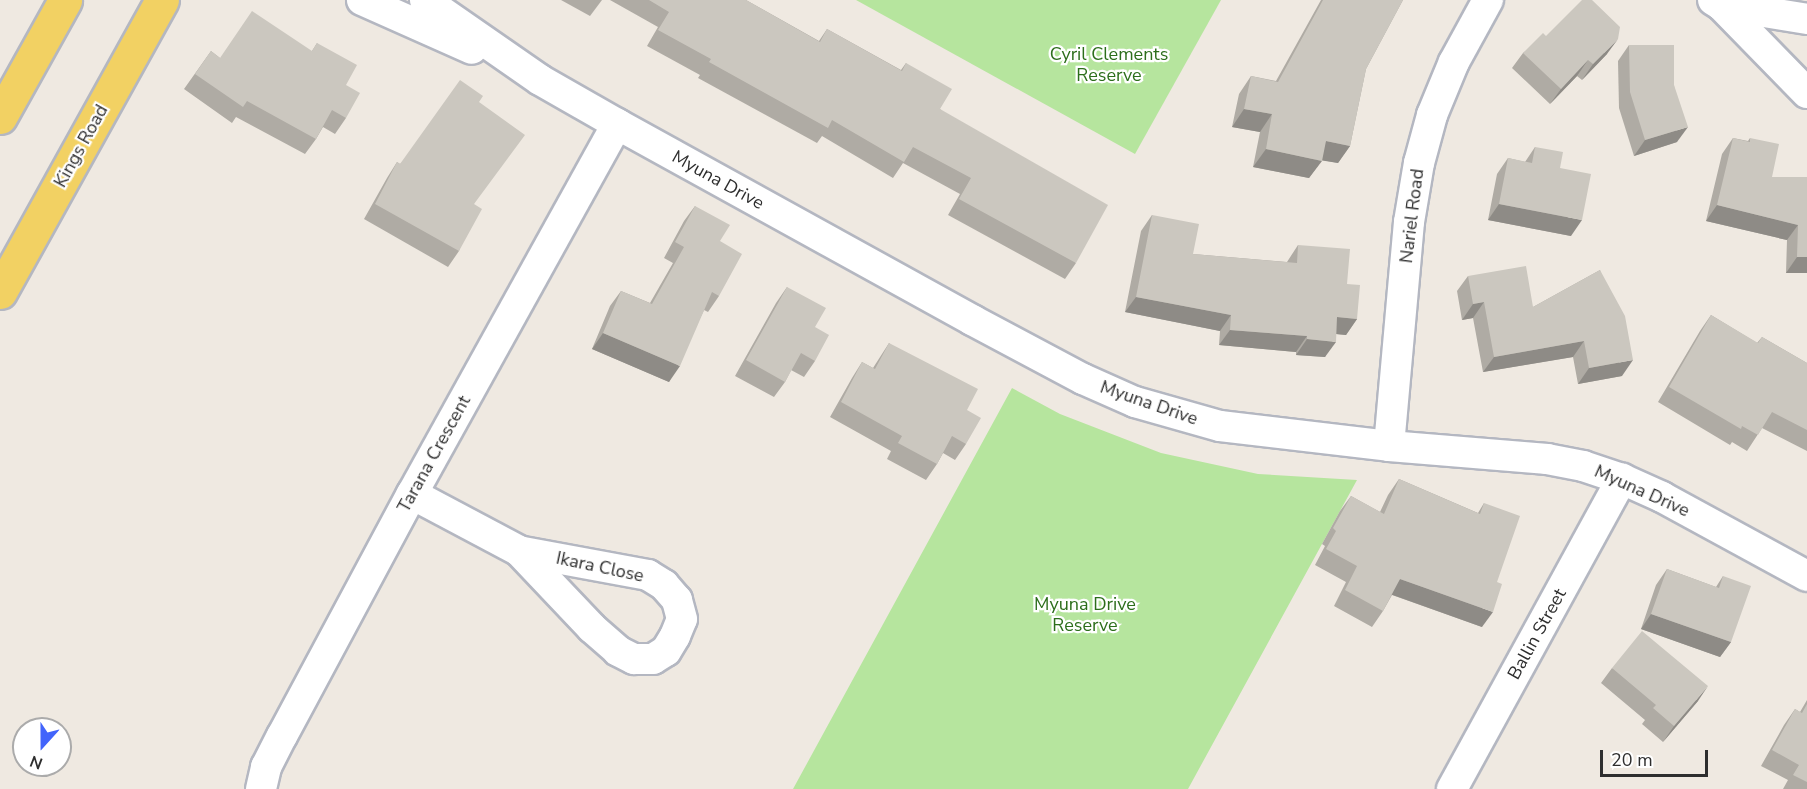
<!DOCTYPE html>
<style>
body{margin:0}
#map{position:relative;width:1807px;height:789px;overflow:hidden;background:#efe9e1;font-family:"Nunito Sans",sans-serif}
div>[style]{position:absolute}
.green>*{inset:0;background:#b6e59e}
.roads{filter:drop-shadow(2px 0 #b4b7c1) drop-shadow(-2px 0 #b4b7c1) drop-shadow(0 2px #b4b7c1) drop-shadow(0 -2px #b4b7c1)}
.street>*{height:30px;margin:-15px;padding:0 15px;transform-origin:15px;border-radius:15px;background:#fff}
.primary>*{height:33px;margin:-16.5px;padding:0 16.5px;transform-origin:16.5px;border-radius:16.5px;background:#f2d163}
.wall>*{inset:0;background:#afaba4}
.shaded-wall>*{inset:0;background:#8e8b86}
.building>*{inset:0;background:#cbc7bf}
span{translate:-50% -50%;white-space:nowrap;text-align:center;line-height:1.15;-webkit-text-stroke:4.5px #fff;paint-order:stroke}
.park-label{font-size:18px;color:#2c6e1b}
.street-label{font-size:18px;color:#2e2e2e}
.north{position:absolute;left:12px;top:717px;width:60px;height:60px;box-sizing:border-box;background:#fff;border:2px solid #ababab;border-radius:50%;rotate:201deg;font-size:16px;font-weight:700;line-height:24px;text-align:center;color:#2e2e2e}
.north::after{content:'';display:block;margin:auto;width:21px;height:27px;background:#4264fb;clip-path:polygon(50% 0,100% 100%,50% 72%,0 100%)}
.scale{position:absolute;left:1600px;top:750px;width:108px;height:27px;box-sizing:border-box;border:3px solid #2e2e2e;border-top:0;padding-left:8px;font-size:18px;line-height:21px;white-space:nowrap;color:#2e2e2e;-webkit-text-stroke:4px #fff;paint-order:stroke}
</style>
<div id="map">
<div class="green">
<div style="clip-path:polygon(856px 0,1221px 0,1135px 154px)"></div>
<div style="clip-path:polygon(1012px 388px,1060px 414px,1161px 453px,1258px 474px,1357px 480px,1188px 789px,793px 789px)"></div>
</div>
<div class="roads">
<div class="street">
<div style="left:362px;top:0;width:120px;rotate:24deg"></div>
<div style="left:425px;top:0;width:140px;rotate:34.8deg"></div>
<div style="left:540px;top:80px;width:89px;rotate:29.7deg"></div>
<div style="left:617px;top:124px;width:406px;rotate:28.9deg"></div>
<div style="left:972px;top:320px;width:126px;rotate:28deg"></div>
<div style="left:1083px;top:379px;width:57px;rotate:23.9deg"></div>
<div style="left:1135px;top:402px;width:88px;rotate:15.8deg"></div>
<div style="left:1220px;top:426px;width:170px;rotate:6.7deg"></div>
<div style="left:1389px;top:446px;width:159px;rotate:4.7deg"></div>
<div style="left:1547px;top:459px;width:37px;rotate:11deg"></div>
<div style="left:1583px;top:466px;width:41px;rotate:18.4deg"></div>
<div style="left:1622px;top:479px;width:44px;rotate:24.2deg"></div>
<div style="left:1662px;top:497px;width:165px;rotate:28.6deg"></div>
<div style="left:1713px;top:0;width:9px;rotate:32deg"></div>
<div style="left:1721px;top:5px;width:123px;rotate:45.7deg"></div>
<div style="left:1721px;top:5px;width:87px;rotate:9.2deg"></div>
<div style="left:1389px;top:446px;width:225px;rotate:-84.9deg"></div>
<div style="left:1409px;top:222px;width:60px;rotate:-80.4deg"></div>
<div style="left:1419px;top:163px;width:50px;rotate:-74.8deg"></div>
<div style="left:1432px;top:115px;width:57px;rotate:-67.5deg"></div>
<div style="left:1454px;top:62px;width:71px;rotate:-61.3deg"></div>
<div style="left:412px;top:494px;width:121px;rotate:28deg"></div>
<div style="left:519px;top:551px;width:106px;rotate:46.5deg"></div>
<div style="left:592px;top:628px;width:35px;rotate:41deg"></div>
<div style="left:618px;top:651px;width:18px;rotate:27deg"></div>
<div style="left:634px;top:659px;width:19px"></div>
<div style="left:653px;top:659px;width:15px;rotate:-32deg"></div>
<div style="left:666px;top:651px;width:17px;rotate:-59deg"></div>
<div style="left:675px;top:636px;width:18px;rotate:-68deg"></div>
<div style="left:682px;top:619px;width:20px;rotate:-105deg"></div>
<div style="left:677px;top:600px;width:20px;rotate:-131deg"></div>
<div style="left:664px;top:585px;width:19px;rotate:-148deg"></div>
<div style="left:648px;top:575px;width:131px;rotate:-169.5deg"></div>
<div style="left:261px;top:789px;width:23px;rotate:-77deg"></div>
<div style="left:266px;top:767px;width:35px;rotate:-63deg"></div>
<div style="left:282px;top:736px;width:275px;rotate:-61.8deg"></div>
<div style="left:412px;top:494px;width:423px;rotate:-61deg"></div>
<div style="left:1452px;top:789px;width:354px;rotate:-61.3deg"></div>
</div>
<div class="primary">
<div style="left:0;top:117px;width:134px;rotate:-60.9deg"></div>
<div style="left:0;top:292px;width:334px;rotate:-61deg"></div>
</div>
</div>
<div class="wall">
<div style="clip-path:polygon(561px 0,602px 0,590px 16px)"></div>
<div style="clip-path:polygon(610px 0,746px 0,819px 41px,827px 29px,901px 70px,906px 63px,940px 109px,1076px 263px,1065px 279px,948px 215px,960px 194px,903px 163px,893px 178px,822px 136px,817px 143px,698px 78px,700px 75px,647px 46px,658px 27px)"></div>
<div style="clip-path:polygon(1321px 0,1403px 0,1366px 69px,1350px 146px,1338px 163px,1322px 160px,1309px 178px,1253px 167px,1260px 132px,1232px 127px,1239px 94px,1251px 76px,1276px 81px)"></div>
<div style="clip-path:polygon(1546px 36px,1607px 54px,1582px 80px,1577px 76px,1550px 104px,1512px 68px,1523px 53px)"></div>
<div style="clip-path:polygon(317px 43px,346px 85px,346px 118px,335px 134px,323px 127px,316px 139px,305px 154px,236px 117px,232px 123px,184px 89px,211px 51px,220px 58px,312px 51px)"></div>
<div style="clip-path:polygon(1629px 45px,1674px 85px,1677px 142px,1634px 156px,1619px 108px,1618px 61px)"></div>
<div style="clip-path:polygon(479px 102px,474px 205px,459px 251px,448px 267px,364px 219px,387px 178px,397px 162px,400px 164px)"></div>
<div style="clip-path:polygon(1733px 138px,1748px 141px,1750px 138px,1772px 177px,1807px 177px,1807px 273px,1786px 273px,1787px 240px,1706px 221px,1722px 154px)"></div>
<div style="clip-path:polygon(1535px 147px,1560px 168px,1571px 236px,1488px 220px,1497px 174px,1508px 158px,1525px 162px)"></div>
<div style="clip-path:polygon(695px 206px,720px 241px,719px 296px,708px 312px,704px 310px,669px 382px,592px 349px,610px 306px,621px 291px,650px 303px,673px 263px,664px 258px,684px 221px)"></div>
<div style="clip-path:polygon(1152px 215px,1193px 254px,1287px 262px,1298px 245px,1347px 284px,1357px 319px,1346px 335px,1336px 334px,1325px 357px,1296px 355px,1296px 352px,1219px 345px,1220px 331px,1125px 312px,1141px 231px)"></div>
<div style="clip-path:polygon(1600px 270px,1622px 376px,1578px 384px,1573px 357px,1483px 372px,1473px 318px,1462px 320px,1457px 291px,1468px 276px,1533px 307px)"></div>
<div style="clip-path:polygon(787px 287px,815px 327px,815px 361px,804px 377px,791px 370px,785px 382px,774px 397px,735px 376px,776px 303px)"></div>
<div style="clip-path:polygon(1711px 315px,1757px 343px,1762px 337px,1807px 363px,1807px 451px,1762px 428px,1747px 451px,1732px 442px,1730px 445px,1658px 402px,1700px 331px)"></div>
<div style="clip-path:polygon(889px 343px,967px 410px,966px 444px,955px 460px,943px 453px,937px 464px,926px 480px,887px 459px,891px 451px,830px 417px,852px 378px,862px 362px,873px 368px)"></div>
<div style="clip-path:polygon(1399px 479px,1478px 513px,1484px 503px,1482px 627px,1392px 595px,1383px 611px,1372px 627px,1334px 606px,1346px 582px,1315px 565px,1325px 546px,1322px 544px,1340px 511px,1351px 496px,1380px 512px,1388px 495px)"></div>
<div style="clip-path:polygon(1667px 569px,1716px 587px,1723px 576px,1731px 642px,1720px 657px,1641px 629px,1656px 585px)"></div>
<div style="clip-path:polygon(1612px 668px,1698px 701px,1663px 742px,1642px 724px,1645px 720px,1601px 683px)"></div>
<div style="clip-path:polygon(1807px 700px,1807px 789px,1783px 789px,1788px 780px,1761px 766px,1784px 725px,1795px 709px,1800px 712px)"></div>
</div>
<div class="shaded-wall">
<div style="clip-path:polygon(1618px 39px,1607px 54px,1582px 80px,1593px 64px)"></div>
<div style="clip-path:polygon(1588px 60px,1577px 76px,1550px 104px,1561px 89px)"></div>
<div style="clip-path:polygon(1244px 109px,1272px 114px,1260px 132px,1232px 127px)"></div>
<div style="clip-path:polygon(1688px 127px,1677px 142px,1634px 156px,1645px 140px)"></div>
<div style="clip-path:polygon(1326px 141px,1350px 146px,1338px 163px,1313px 159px)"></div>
<div style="clip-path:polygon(1266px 149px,1322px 161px,1309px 178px,1253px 167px)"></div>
<div style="clip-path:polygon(1499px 204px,1582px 220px,1571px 236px,1488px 220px)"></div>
<div style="clip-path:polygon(1717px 205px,1798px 225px,1787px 240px,1706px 221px)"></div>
<div style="clip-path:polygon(1797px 257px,1807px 257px,1807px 273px,1786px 273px)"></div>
<div style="clip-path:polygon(1136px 297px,1231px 315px,1220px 331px,1125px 312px)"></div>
<div style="clip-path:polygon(1484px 302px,1473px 318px,1462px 320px,1473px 304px)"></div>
<div style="clip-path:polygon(1337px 317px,1357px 319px,1346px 335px,1326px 333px)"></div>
<div style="clip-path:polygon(1230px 330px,1307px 336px,1296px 352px,1219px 345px)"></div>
<div style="clip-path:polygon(603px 333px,680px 366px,669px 382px,592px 349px)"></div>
<div style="clip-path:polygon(1307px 339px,1336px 342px,1325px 357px,1296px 355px)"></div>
<div style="clip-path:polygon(1584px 341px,1573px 357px,1483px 372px,1494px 357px)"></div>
<div style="clip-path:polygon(1633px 360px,1622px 376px,1578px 384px,1589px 368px)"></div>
<div style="clip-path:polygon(1400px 579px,1493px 612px,1482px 627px,1390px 594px)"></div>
<div style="clip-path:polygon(1651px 614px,1731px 642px,1720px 657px,1641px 629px)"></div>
<div style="clip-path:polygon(1708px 686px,1698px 701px,1663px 742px,1674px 726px)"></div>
</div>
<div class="building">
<div style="clip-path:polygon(649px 0,746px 0,820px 42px,827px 29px,902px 71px,906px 63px,952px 89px,940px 109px,1108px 205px,1076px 263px,959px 199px,971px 178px,913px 147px,904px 162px,832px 120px,828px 128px,709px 62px,711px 59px,658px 30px,669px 12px)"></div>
<div style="clip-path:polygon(1323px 0,1403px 0,1366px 69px,1350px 146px,1326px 141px,1322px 161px,1266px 149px,1272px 114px,1244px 109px,1251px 76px,1278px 82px)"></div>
<div style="clip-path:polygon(1582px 0,1592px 0,1620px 27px,1618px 39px,1593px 64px,1588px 60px,1561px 89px,1523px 53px,1543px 33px,1546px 36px)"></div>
<div style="clip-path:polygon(252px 11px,312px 51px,317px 43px,357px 65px,346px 85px,360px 93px,346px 118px,332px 110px,316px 139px,247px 101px,243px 107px,195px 74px,211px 51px,220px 58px)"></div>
<div style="clip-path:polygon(1629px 45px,1674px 45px,1674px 85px,1688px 127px,1645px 140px,1630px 92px)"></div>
<div style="clip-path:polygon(460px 80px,483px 96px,479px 102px,525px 135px,474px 204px,482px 209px,459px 251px,375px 204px,397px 162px,400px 164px)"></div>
<div style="clip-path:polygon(1733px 138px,1750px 142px,1750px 138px,1779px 144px,1772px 177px,1807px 177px,1807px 257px,1797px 257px,1798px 225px,1717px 205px)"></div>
<div style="clip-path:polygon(1535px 147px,1563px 152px,1560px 168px,1591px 174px,1582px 220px,1499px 204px,1508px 158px,1532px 163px)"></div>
<div style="clip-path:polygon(695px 206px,730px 225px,720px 241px,742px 254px,719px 296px,712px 292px,680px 366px,603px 333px,621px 291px,652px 304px,684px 247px,675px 242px)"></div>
<div style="clip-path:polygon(1152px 215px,1199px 224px,1193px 254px,1297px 263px,1298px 245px,1350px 249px,1347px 284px,1360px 285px,1357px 319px,1337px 317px,1336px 342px,1307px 339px,1307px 336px,1230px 330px,1231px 315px,1136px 297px)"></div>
<div style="clip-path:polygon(1526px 266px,1533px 307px,1600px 270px,1625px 316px,1633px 360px,1589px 368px,1584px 341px,1494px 357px,1484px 302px,1473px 304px,1468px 276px)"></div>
<div style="clip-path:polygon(787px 287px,826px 308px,815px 327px,829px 335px,815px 361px,801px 353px,785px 382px,746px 360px)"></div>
<div style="clip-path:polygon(1711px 315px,1758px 343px,1762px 337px,1807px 363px,1807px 430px,1772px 412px,1758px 435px,1742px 426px,1741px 429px,1669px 387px)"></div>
<div style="clip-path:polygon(889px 343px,978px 389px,967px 410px,981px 418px,966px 444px,952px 436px,937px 464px,898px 443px,902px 436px,841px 402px,862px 362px,875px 369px)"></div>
<div style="clip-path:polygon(1399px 479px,1480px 514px,1484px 503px,1520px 516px,1497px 582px,1502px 584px,1493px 612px,1400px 579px,1383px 611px,1345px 590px,1357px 566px,1326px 549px,1336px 531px,1333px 528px,1351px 496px,1384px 514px)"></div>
<div style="clip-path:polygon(1667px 569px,1719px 588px,1723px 576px,1751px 586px,1731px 642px,1651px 614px)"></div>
<div style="clip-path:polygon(1642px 631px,1708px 686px,1674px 726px,1653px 708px,1656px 705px,1612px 668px)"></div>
<div style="clip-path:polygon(1807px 704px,1807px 782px,1793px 775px,1799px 765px,1772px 750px,1795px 709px,1802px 713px)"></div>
</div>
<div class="park-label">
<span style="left:1109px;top:65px">Cyril Clements<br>Reserve</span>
<span style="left:1085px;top:615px">Myuna Drive<br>Reserve</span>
</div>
<div class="street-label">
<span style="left:81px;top:146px;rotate:-61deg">Kings Road</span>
<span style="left:718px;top:180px;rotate:29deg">Myuna Drive</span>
<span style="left:1412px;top:216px;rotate:-83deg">Nariel Road</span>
<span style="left:1149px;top:403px;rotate:19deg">Myuna Drive</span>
<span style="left:434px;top:454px;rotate:-61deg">Tarana Crescent</span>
<span style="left:1642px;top:491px;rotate:24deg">Myuna Drive</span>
<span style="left:600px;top:567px;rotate:12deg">Ikara Close</span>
<span style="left:1537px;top:634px;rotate:-61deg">Ballin Street</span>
</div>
<div class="north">N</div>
<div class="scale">20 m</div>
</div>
